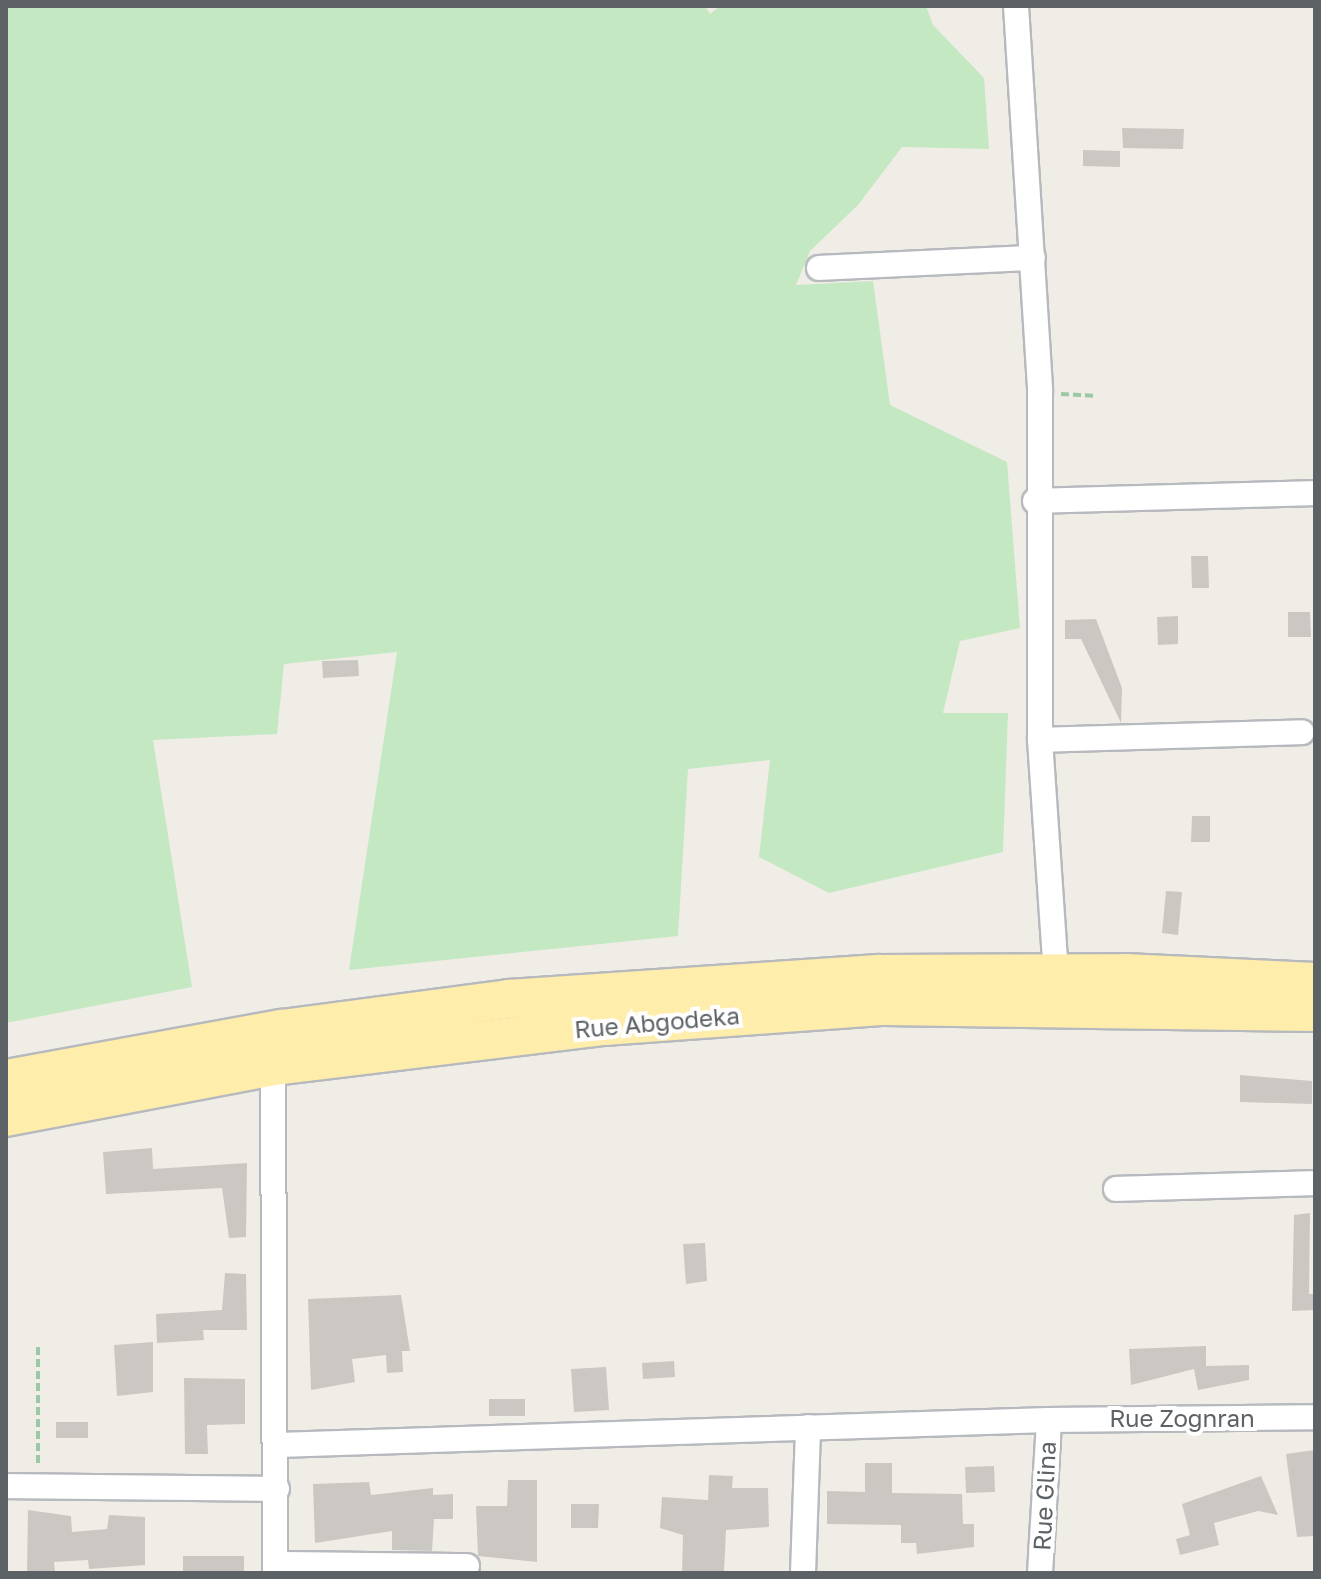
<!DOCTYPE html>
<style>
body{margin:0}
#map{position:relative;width:1321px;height:1579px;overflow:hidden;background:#f0ede6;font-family:"Golos Text",sans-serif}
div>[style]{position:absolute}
.green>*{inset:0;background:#c4e8c2}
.building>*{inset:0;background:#cbc8c3}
.path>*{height:4px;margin-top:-2px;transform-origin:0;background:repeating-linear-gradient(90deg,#9bc9a6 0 8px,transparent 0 12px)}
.roads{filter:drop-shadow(2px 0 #b6b9bd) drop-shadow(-2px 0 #b6b9bd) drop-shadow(0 2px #b6b9bd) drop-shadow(0 -2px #b6b9bd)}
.minor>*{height:24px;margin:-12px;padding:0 12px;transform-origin:12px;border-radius:12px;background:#fff}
.primary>*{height:38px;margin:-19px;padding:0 19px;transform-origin:19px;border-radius:19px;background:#ffedac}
span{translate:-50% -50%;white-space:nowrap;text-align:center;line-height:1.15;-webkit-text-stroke:8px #fff;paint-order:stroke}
.street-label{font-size:24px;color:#5d6266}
.frame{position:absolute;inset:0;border:8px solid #5d6266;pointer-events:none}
</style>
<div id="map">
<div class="green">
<div style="clip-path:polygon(6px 6px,705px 6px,710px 14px,720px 6px,926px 6px,933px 25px,984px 78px,989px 149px,902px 147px,858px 205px,810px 251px,796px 285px,873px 281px,890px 405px,1007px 462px,1020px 628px,960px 641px,943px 713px,1008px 713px,1003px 852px,829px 893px,759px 857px,770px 760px,688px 769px,678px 936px,349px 970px,397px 652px,284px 664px,277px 734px,153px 740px,192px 987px,6px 1023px)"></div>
</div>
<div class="building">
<div style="clip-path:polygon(1122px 128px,1184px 129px,1183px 149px,1123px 148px)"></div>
<div style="clip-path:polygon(1083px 150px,1120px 151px,1120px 167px,1083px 166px)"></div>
<div style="clip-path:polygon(1191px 556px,1208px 556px,1209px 588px,1192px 588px)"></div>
<div style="clip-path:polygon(1288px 612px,1310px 612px,1311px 637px,1288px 637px)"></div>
<div style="clip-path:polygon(1178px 616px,1178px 644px,1158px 645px,1157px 617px)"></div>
<div style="clip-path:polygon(1096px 619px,1122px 688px,1121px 723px,1081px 639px,1065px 639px,1065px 620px)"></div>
<div style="clip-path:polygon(358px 660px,359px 676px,323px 678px,322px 661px)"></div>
<div style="clip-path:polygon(1192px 816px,1210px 816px,1210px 842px,1191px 842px)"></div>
<div style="clip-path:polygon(1166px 891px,1182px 892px,1178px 935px,1162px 933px)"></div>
<div style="clip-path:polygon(1240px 1075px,1312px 1081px,1312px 1104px,1240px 1102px)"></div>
<div style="clip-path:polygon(152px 1148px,153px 1169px,247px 1163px,246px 1237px,229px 1238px,222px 1188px,106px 1194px,103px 1152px)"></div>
<div style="clip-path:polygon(1310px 1213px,1309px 1294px,1315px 1294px,1315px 1310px,1292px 1311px,1294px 1215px)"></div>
<div style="clip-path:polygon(705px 1243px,707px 1281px,686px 1284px,683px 1244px)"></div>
<div style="clip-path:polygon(225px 1273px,246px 1274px,247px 1330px,203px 1330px,204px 1340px,157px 1343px,156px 1314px,222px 1310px)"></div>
<div style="clip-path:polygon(401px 1295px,410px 1351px,402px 1351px,403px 1372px,387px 1373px,386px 1355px,352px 1359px,355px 1382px,311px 1390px,308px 1299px)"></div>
<div style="clip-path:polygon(153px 1342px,153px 1392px,117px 1396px,114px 1345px)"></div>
<div style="clip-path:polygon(1206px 1346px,1206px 1366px,1249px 1365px,1249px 1380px,1198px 1390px,1194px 1369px,1131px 1385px,1129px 1349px)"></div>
<div style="clip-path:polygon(674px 1361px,675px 1377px,643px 1379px,642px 1363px)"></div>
<div style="clip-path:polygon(606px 1367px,609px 1410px,574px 1412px,571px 1369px)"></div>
<div style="clip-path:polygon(184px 1378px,245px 1379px,245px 1424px,207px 1425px,208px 1454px,185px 1454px)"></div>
<div style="clip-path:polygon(489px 1399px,525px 1399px,525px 1416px,489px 1416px)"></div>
<div style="clip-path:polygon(56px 1422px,88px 1422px,88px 1438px,56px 1438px)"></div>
<div style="clip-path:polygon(1315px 1450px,1315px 1536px,1297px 1537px,1286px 1454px)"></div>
<div style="clip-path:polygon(865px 1463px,892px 1463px,892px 1493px,962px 1494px,963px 1524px,974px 1524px,974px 1547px,917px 1554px,916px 1543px,901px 1543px,901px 1525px,827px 1524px,827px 1491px,865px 1492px)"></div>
<div style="clip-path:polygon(994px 1466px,995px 1492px,966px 1493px,965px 1467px)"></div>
<div style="clip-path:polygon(709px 1475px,733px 1476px,732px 1488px,768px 1488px,769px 1527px,726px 1530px,724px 1573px,682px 1573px,683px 1535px,660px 1528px,662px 1497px,708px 1500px)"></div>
<div style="clip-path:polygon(1261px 1476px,1278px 1515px,1258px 1511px,1214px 1523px,1219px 1545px,1180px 1555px,1176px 1539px,1190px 1535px,1182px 1504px)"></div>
<div style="clip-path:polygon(508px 1480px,537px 1480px,537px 1562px,478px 1556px,476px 1506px,507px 1506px)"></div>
<div style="clip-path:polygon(369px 1482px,371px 1495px,433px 1488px,433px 1495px,453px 1494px,453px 1519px,434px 1519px,432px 1551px,392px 1550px,392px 1531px,315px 1543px,313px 1484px)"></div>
<div style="clip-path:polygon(571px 1504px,599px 1504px,598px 1528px,571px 1528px)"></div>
<div style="clip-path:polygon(28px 1510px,71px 1516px,72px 1532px,107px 1529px,109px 1515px,145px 1517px,145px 1565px,89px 1569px,88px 1560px,54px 1562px,55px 1573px,27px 1573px)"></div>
<div style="clip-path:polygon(183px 1556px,244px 1556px,244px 1573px,183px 1573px)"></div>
</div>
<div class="path">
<div style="left:1061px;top:394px;width:33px;rotate:3deg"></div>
<div style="left:38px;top:1347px;width:116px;rotate:90deg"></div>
</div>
<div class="roads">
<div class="minor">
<div style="left:1016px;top:6px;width:386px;rotate:86.4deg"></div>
<div style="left:1040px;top:391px;width:349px;rotate:90deg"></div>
<div style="left:1040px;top:740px;width:234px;rotate:86.1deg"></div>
<div style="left:819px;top:268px;width:214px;rotate:-2.7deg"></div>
<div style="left:1035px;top:501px;width:280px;rotate:-1.6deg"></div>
<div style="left:1040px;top:740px;width:262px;rotate:-1.7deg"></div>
<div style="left:273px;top:1066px;width:507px;rotate:89.77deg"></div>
<div style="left:1116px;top:1189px;width:199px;rotate:-1.7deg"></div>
<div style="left:278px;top:1445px;width:771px;rotate:-1.86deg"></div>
<div style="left:1049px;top:1420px;width:266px;rotate:-0.6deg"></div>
<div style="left:6px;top:1486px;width:271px;rotate:0.6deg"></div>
<div style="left:275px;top:1564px;width:192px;rotate:0.6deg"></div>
<div style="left:803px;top:1573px;width:146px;rotate:-88deg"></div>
<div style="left:1040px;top:1573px;width:153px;rotate:-86.6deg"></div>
</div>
<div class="primary">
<div style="left:6px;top:1079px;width:280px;rotate:-10.3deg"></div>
<div style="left:282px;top:1029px;width:229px;rotate:-7.5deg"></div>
<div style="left:509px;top:999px;width:370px;rotate:-3.9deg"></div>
<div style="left:878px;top:974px;width:247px;rotate:-0.2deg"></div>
<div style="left:1125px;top:973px;width:190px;rotate:2.7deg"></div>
<div style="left:6px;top:1117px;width:272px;rotate:-10.8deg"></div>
<div style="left:273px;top:1066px;width:333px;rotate:-6.9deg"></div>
<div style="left:604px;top:1026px;width:281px;rotate:-4.1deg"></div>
<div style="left:884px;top:1006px;width:431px;rotate:0.8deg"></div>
</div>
</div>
<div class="street-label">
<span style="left:657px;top:1022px;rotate:-5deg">Rue Abgodeka</span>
<span style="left:1182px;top:1418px">Rue Zognran</span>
<span style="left:1044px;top:1496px;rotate:-87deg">Rue Glina</span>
</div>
<div class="frame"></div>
</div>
